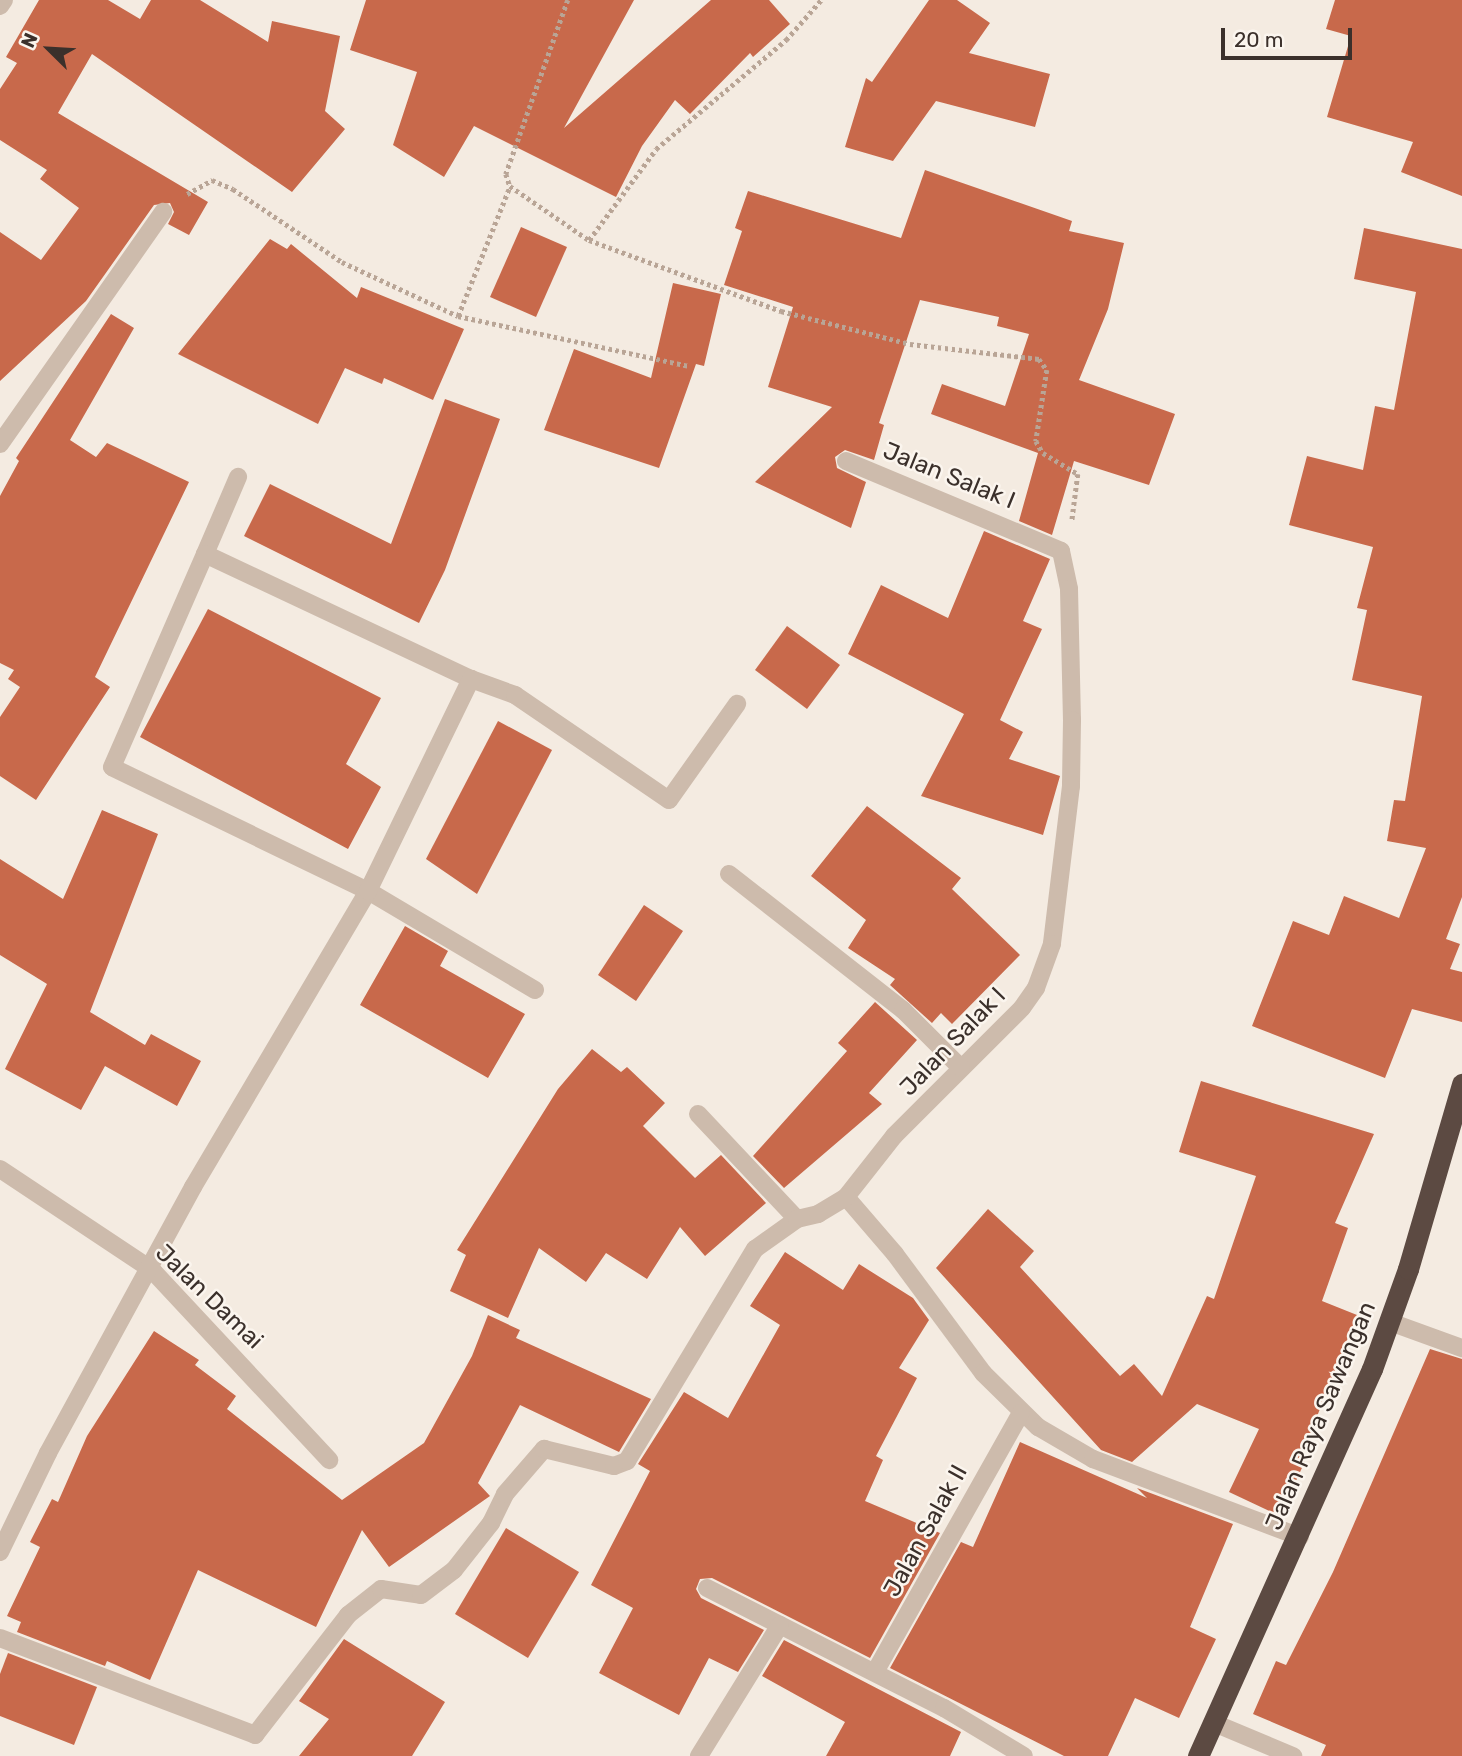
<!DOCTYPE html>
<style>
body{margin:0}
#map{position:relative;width:1462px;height:1756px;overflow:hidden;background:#f4ebe1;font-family:Rubik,sans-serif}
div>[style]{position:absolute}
.building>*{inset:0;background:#c8694b}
.path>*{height:4.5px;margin-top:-2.25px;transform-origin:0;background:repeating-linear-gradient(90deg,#b9a596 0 3.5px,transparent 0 7px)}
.minor>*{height:18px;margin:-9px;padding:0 9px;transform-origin:9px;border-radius:9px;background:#cdbbac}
.highway>*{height:21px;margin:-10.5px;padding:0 10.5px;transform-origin:10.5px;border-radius:10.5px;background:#5c4a42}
span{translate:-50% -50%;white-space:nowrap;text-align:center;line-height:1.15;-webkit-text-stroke:5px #fbf5ee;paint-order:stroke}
.street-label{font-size:24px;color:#3b302b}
.north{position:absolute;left:14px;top:14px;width:70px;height:70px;-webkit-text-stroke:5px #fbf5ee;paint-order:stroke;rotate:294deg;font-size:19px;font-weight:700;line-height:28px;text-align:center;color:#3b302b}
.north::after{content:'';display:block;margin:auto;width:24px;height:32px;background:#3b302b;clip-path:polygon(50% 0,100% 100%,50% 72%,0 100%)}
.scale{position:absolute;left:1221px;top:28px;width:131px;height:32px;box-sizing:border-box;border:4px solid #3b302b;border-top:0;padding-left:9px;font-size:21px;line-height:24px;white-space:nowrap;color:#3b302b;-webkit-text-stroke:5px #fbf5ee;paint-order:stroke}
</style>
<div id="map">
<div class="building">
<div style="clip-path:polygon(39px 0,108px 0,140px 19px,151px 0,200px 0,268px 42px,272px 21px,340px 36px,325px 111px,345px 129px,292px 192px,92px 54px,58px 113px,208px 202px,189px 235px,168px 224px,174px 212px,170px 203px,154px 205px,86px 301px,0 381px,0 232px,41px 260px,79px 208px,40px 179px,47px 170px,0 140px,0 89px,17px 63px,6px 57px)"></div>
<div style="clip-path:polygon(366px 0,634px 0,564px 128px,711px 0,769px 0,790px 24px,753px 57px,750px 53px,690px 114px,675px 100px,642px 146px,616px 197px,474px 126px,444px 177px,393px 145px,417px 72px,350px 50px)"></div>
<div style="clip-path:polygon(929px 0,957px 0,990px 23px,969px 53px,1050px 74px,1035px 127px,936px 101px,893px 161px,845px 147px,866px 78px,872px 82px)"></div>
<div style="clip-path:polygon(1335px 0,1462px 0,1462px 196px,1401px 172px,1413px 142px,1327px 117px,1351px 36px,1326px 29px)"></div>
<div style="clip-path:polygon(925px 170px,1072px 221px,1069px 231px,1124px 243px,1108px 309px,1079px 380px,1175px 414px,1149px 485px,1074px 461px,1052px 535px,1019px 521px,1038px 453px,931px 414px,942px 384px,1005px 406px,1029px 334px,997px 326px,999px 317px,920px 300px,879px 423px,884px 425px,874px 460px,845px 450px,835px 457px,837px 468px,866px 482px,851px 528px,755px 482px,832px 407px,768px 387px,793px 307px,724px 285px,742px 231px,735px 228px,748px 191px,901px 238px)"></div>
<div style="clip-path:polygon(521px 227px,567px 247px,536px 317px,490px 297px)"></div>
<div style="clip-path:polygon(1364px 228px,1462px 249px,1462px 897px,1446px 939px,1460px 944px,1450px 969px,1462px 972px,1462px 1022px,1412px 1009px,1385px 1078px,1252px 1026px,1293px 921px,1329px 935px,1344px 896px,1399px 918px,1426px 848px,1387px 841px,1394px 800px,1405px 801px,1422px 696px,1352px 680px,1367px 610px,1357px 608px,1373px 547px,1289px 525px,1307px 456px,1363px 470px,1375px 406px,1394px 410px,1416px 292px,1354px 279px)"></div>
<div style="clip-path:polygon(270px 239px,287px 249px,291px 244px,357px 298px,361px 287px,464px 329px,433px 400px,384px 378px,382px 384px,345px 368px,318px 424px,178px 354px)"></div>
<div style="clip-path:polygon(673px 283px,721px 294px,704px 366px,696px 364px,659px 468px,544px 430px,574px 349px,651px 378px)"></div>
<div style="clip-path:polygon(111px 314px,134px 328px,70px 440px,96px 457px,107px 443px,189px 482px,95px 677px,110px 687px,36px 800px,0 776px,0 717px,20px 687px,8px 679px,14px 670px,0 663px,0 496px,19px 461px,16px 458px)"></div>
<div style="clip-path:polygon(445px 399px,500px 419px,445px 570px,419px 623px,244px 536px,270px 484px,391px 544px)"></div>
<div style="clip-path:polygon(984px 531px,1050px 559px,1023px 621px,1042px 629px,1000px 720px,1023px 732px,1009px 759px,1060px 776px,1043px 835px,921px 796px,964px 714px,848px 654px,881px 585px,948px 618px)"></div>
<div style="clip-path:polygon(208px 609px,381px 698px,346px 764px,381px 787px,348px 849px,140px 737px)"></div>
<div style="clip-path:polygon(787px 626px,840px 665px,807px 709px,755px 670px)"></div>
<div style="clip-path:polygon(498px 721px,552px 750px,477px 894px,426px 859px)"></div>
<div style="clip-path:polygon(867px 806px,961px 878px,952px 889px,1020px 955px,952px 1024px,941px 1013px,932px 1023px,890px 985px,895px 979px,848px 948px,866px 920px,811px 876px)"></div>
<div style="clip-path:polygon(102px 810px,158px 834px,90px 1012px,145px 1045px,151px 1034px,201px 1061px,177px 1106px,105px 1066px,81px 1110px,5px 1069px,47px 984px,0 955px,0 859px,63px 899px)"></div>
<div style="clip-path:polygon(644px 905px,683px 931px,636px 1001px,598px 975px)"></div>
<div style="clip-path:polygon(405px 926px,448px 951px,440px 966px,525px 1014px,488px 1078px,360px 1005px)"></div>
<div style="clip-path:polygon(875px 1002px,917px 1040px,869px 1093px,882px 1104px,784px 1188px,753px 1156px,847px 1051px,838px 1043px)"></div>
<div style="clip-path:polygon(592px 1049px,621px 1072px,627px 1067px,665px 1103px,643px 1126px,695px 1178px,721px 1155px,766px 1203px,705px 1256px,680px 1227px,647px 1279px,606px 1253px,586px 1282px,539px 1248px,508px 1318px,450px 1291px,466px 1255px,457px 1250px,558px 1089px)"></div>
<div style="clip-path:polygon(1201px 1081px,1374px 1134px,1335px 1223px,1348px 1228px,1322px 1301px,1357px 1315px,1301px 1457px,1306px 1459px,1280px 1516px,1229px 1492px,1259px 1429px,1197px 1404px,1132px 1462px,1101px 1450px,936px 1268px,988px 1209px,1034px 1251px,1020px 1267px,1120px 1376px,1134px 1364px,1162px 1396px,1207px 1296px,1214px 1299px,1256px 1176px,1179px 1152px)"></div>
<div style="clip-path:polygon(785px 1252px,843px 1290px,859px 1264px,913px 1298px,929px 1320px,899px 1368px,917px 1378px,876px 1456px,883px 1460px,865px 1501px,940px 1533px,870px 1658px,712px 1578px,700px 1579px,696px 1589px,701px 1598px,764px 1630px,738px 1672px,709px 1658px,679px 1715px,599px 1673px,633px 1608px,591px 1585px,650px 1471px,638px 1464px,684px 1392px,728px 1418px,780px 1325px,750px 1306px)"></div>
<div style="clip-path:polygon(488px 1315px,520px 1330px,516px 1338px,651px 1399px,619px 1452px,520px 1405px,478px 1483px,490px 1496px,389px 1567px,362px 1530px,316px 1627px,198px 1570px,150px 1680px,107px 1661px,105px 1666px,17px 1632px,21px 1622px,7px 1616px,40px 1547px,30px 1542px,52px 1499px,58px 1502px,87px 1436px,154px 1331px,199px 1360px,195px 1365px,236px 1396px,227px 1409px,342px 1500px,424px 1443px,472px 1356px)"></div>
<div style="clip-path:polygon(1430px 1349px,1462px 1359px,1462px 1756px,1321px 1756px,1326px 1745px,1253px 1714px,1276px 1661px,1286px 1665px,1333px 1572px)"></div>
<div style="clip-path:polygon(1020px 1442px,1147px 1498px,1137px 1488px,1233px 1524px,1190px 1627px,1216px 1639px,1179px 1718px,1135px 1698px,1108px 1756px,1064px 1756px,890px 1668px,961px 1542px,973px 1547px)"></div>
<div style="clip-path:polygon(506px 1528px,579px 1572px,528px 1658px,455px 1614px)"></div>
<div style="clip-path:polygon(344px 1639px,445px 1702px,412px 1756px,299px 1756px,329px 1719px,299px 1701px)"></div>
<div style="clip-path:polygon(784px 1640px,961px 1732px,950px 1756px,826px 1756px,845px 1722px,762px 1676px)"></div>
<div style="clip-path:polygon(8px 1653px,97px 1687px,74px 1745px,0 1716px,0 1674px)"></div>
</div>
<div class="path">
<div style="left:568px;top:0;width:185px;rotate:109.6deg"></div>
<div style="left:506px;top:174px;width:13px;rotate:72deg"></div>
<div style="left:510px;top:186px;width:96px;rotate:34.4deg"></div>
<div style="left:589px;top:240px;width:205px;rotate:20.3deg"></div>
<div style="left:781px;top:311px;width:133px;rotate:14.3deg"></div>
<div style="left:910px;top:344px;width:130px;rotate:6.6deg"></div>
<div style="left:1039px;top:359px;width:14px;rotate:54deg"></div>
<div style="left:1047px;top:370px;width:72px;rotate:98.8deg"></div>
<div style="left:1036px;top:441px;width:14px;rotate:60deg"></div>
<div style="left:1043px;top:453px;width:41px;rotate:31deg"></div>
<div style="left:1078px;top:474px;width:47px;rotate:97.3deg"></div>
<div style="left:187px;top:194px;width:29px;rotate:-29deg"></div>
<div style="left:212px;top:180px;width:23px;rotate:23deg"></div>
<div style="left:233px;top:189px;width:131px;rotate:33.8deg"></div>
<div style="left:342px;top:262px;width:128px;rotate:25deg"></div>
<div style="left:458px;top:316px;width:237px;rotate:12.2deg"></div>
<div style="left:589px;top:240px;width:113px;rotate:-53.6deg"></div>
<div style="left:656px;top:149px;width:170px;rotate:-40deg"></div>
<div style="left:786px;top:40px;width:53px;rotate:-48.8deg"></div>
<div style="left:458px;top:316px;width:140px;rotate:-68.2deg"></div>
</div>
<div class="minor">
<div style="left:0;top:6px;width:7px;rotate:-56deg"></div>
<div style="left:0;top:444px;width:284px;rotate:-54.9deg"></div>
<div style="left:846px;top:461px;width:233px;rotate:22.7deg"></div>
<div style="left:1061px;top:551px;width:39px;rotate:78deg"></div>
<div style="left:1069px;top:589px;width:131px;rotate:88.7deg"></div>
<div style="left:1072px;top:720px;width:66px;rotate:90.9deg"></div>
<div style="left:1071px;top:786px;width:159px;rotate:96.9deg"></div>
<div style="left:1052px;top:944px;width:47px;rotate:110deg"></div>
<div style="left:1036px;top:988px;width:24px;rotate:125deg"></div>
<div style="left:1022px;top:1008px;width:181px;rotate:135deg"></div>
<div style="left:894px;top:1136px;width:78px;rotate:128.2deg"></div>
<div style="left:846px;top:1197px;width:75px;rotate:49.3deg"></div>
<div style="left:895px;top:1254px;width:148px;rotate:53.5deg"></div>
<div style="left:983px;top:1373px;width:77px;rotate:44.5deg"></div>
<div style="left:1038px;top:1427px;width:64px;rotate:30.2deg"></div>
<div style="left:1093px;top:1459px;width:221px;rotate:20.6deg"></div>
<div style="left:205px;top:554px;width:84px;rotate:-66.8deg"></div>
<div style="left:729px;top:874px;width:221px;rotate:38deg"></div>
<div style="left:903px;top:1010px;width:82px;rotate:45deg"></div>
<div style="left:535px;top:990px;width:194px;rotate:-149.3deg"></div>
<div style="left:368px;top:891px;width:284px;rotate:-154.2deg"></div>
<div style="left:112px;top:767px;width:232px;rotate:-66.4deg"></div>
<div style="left:205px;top:554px;width:294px;rotate:25.2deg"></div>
<div style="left:471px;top:679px;width:47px;rotate:20deg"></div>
<div style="left:515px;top:695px;width:186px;rotate:34.3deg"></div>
<div style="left:669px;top:800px;width:118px;rotate:-54.7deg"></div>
<div style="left:698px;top:1114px;width:144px;rotate:46.7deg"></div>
<div style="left:0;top:1169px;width:182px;rotate:33.6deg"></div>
<div style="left:152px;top:1270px;width:260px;rotate:47deg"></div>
<div style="left:1390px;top:1322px;width:77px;rotate:19.9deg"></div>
<div style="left:0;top:1552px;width:110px;rotate:-64.1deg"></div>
<div style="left:48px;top:1453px;width:303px;rotate:-61.4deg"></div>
<div style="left:193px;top:1187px;width:344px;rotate:-59.4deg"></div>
<div style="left:368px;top:891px;width:236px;rotate:-64.1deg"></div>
<div style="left:707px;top:1588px;width:266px;rotate:26.9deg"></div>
<div style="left:944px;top:1708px;width:93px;rotate:31deg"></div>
<div style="left:0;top:1638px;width:273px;rotate:20.8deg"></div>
<div style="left:255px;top:1735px;width:152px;rotate:-52.2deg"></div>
<div style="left:348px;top:1615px;width:42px;rotate:-38.2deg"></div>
<div style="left:381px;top:1589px;width:40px;rotate:8.5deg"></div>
<div style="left:421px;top:1595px;width:41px;rotate:-37.1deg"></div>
<div style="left:454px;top:1570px;width:60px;rotate:-51.8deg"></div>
<div style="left:491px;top:1523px;width:32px;rotate:-64deg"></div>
<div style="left:505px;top:1494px;width:60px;rotate:-49.1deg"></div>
<div style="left:544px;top:1449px;width:72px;rotate:13.7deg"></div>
<div style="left:614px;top:1466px;width:14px;rotate:-21deg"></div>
<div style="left:627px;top:1461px;width:248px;rotate:-58.9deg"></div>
<div style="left:755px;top:1249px;width:52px;rotate:-35.5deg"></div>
<div style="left:797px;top:1219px;width:22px;rotate:-13deg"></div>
<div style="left:818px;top:1214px;width:33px;rotate:-31deg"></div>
<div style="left:875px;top:1672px;width:297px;rotate:-60.6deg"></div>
<div style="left:1214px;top:1723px;width:86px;rotate:22.7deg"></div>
<div style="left:699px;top:1756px;width:154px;rotate:-58.3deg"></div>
</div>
<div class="highway">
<div style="left:1198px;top:1756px;width:424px;rotate:-65.8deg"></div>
<div style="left:1372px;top:1369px;width:106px;rotate:-70.2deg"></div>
<div style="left:1408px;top:1269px;width:193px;rotate:-73.7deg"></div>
</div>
<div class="street-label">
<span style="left:949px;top:476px;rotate:22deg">Jalan Salak I</span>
<span style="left:953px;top:1042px;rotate:-46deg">Jalan Salak I</span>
<span style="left:209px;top:1297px;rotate:44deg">Jalan Damai</span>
<span style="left:1321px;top:1416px;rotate:-67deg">Jalan Raya Sawangan</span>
<span style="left:926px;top:1531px;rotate:-61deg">Jalan Salak II</span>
</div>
<div class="north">N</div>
<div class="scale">20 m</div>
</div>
